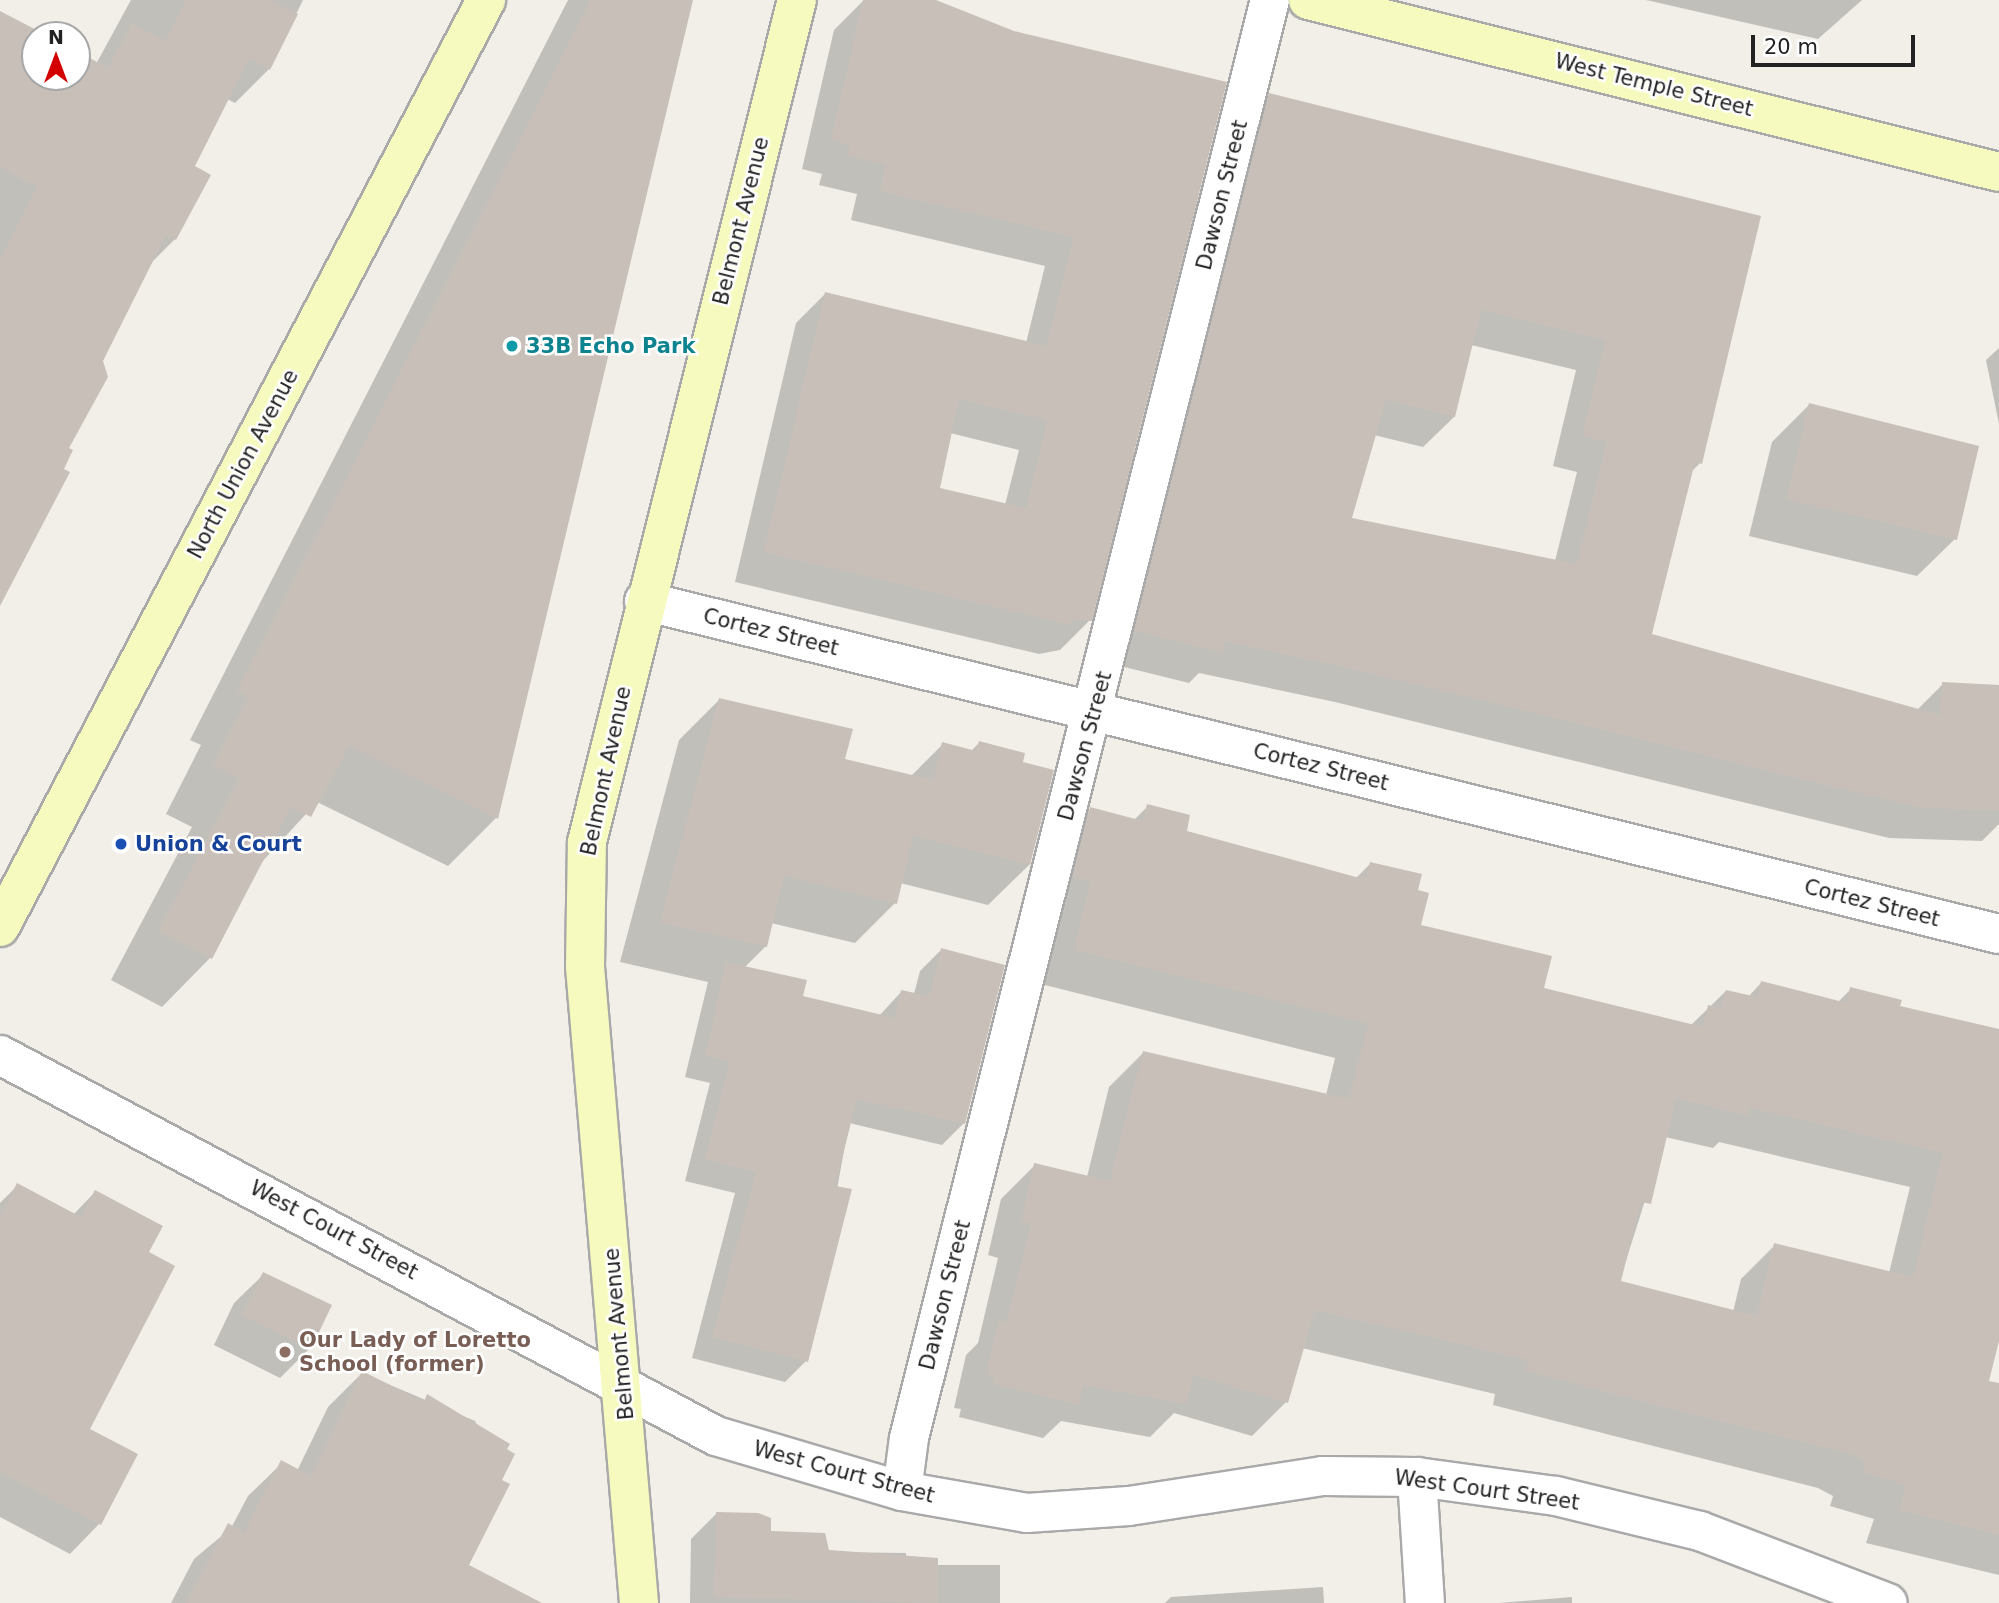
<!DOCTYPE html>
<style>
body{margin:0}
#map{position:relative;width:1999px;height:1603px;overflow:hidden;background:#f2efe9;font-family:"DejaVu Sans",sans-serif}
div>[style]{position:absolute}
.shadow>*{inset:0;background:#0003}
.building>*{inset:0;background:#c7bfb8}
.roads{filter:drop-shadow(2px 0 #a9a9a9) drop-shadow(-2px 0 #a9a9a9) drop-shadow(0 2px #a9a9a9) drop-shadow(0 -2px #a9a9a9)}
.street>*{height:38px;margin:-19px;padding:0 19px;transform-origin:19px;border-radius:19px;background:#fff}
.secondary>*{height:38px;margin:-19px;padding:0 19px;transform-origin:19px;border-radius:19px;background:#f7fabf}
.dots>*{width:19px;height:19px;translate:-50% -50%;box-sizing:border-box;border:4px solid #fff;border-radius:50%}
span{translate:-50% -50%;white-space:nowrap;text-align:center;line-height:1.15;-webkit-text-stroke:5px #fff;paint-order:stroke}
.street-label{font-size:21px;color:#222}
.culture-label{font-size:21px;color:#0d838f;font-weight:700}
.left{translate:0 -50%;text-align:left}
.transit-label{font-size:21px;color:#164399;font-weight:700}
.education-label{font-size:21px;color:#785e54;font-weight:700}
.north{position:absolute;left:21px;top:21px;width:70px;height:70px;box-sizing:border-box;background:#fff;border:2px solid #a7a7a7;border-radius:50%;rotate:0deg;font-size:19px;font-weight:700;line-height:28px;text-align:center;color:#222}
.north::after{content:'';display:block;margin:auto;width:24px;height:32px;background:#d40000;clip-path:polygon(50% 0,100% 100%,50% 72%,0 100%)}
.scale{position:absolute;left:1751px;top:35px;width:164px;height:32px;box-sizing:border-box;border:4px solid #222;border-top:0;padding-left:9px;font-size:21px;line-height:24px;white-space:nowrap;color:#222;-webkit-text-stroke:5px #fff;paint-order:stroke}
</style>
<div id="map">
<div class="shadow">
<div style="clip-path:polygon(131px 0,303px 0,269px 69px,235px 103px,227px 99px,193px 167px,208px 175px,175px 239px,150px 264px,101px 361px,0 597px,0 13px,42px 35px,35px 35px,35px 77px,77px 77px,77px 53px,96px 64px)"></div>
<div style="clip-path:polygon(568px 0,692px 0,496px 818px,448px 866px,317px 802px,260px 864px,210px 958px,162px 1007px,111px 980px,192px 827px,166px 814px,201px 745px,190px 740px)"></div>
<div style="clip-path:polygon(evenodd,864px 0,931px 0,1013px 32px,1225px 83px,1090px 620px,1060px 650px,1039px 654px,735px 582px,796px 323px,825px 294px,1026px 343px,1045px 266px,851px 220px,857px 194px,819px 185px,822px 174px,802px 169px,834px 30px,864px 0,950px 433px,1019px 450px,1005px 505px,938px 489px,950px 433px)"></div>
<div style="clip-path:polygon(1646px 0,1862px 0,1818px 39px)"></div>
<div style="clip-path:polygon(evenodd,1270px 94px,1759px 217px,1700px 463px,1691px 472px,1650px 635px,1917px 710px,1943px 684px,1999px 686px,1999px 824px,1982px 841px,1889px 838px,1335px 702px,1199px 673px,1189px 683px,1104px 662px,1239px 125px,1270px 94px,1471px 345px,1576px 370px,1553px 466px,1577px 472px,1555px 561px,1350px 519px,1374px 435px,1423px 447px,1454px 417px,1471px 345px)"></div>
<div style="clip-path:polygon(1999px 348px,1999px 424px,1986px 360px)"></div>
<div style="clip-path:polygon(1809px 405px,1955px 539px,1917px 576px,1749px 536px,1772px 442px)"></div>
<div style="clip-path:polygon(719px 700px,843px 760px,911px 776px,943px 744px,971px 751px,979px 743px,1021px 764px,1029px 865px,988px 905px,900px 883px,895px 903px,855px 943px,771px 923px,766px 946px,744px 968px,801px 997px,879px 1016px,902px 991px,914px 994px,920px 971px,941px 950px,964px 1123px,942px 1145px,849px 1123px,806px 1361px,785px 1382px,692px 1358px,735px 1193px,685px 1181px,710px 1083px,685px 1077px,708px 982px,620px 962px,679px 740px)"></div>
<div style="clip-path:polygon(evenodd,1148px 806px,1185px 833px,1355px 879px,1370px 864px,1416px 891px,1419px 927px,1542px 989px,1690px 1026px,1726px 991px,1748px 997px,1761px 983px,1837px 1003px,1851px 989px,1898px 1008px,1999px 1031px,1999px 1334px,1987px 1382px,1999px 1385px,1999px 1575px,1866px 1543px,1874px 1519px,1830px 1506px,1833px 1496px,1818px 1488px,1493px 1405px,1495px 1394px,1302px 1348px,1286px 1402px,1252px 1436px,1174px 1413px,1150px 1437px,1061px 1421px,1043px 1438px,959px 1417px,961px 1409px,954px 1408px,966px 1355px,978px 1343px,998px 1258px,988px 1255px,1001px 1199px,1035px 1165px,1087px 1177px,1109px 1087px,1143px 1053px,1326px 1095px,1335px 1058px,1041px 984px,1057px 843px,1091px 809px,1134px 820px,1148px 806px,1665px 1137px,1713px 1148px,1719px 1142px,1910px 1187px,1889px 1273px,1775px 1245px,1741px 1279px,1733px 1312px,1619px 1283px,1665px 1137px)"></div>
<div style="clip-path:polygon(18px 1185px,73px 1215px,95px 1192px,147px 1253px,87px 1429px,136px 1455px,99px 1524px,70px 1554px,0 1517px,0 1203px)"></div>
<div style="clip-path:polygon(264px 1274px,310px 1348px,280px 1378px,214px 1345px,234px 1303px)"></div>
<div style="clip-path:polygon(362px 1373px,475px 1421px,499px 1480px,467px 1565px,522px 1603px,171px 1603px,194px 1559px,231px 1528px,248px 1496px,282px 1463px,297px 1471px,328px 1407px)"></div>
<div style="clip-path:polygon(717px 1513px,828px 1552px,906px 1553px,906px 1560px,937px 1565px,1000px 1565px,1000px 1603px,690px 1603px,691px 1539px)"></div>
<div style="clip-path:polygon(1323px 1587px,1324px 1603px,1165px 1603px,1171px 1597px)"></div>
<div style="clip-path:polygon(1572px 1597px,1572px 1603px,1498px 1603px,1499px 1603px)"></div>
</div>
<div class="building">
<div style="clip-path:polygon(186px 0,270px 0,298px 14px,270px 70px,249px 59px,195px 166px,211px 175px,176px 240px,166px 235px,103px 361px,108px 377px,69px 448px,73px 450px,64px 469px,70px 472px,0 606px,0 260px,37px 187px,0 167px,0 11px,46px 35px,35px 35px,35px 77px,77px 77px,77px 51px,108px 68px,132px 23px,165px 41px)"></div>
<div style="clip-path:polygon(591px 0,693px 0,498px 819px,349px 746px,311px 817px,291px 807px,212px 959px,158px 931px,239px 779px,213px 765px,248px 697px,237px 691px)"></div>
<div style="clip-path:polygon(evenodd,863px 0,936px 0,1014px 31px,1227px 82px,1092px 621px,1071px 619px,1070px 625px,764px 552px,825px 292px,1047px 346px,1073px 237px,880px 191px,886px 165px,847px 156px,850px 145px,831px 140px,863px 0,959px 399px,1047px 420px,1026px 508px,940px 488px,959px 399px)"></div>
<div style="clip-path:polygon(evenodd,1269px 93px,1761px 216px,1702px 464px,1695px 462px,1652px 634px,1940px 715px,1942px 682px,1999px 685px,1999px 811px,1921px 808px,1366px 672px,1224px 641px,1222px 653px,1134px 631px,1269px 93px,1481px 310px,1605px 340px,1582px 436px,1607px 442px,1577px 564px,1352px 518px,1386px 400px,1455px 417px,1481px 310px)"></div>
<div style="clip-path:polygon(1809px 403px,1979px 446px,1957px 540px,1786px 499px)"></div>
<div style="clip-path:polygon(719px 698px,853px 729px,845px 759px,933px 780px,942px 742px,976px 751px,979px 741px,1025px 753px,1023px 762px,1054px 770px,1030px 865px,913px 836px,897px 904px,784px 876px,767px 947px,660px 922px)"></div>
<div style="clip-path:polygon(evenodd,1147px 804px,1190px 815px,1187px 831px,1356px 877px,1366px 878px,1370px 862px,1422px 874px,1418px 890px,1429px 893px,1421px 925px,1552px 956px,1544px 988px,1703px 1027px,1708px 1005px,1721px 1008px,1726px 990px,1757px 997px,1761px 981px,1847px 1003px,1850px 987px,1902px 1000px,1900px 1006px,1999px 1029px,1999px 1341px,1989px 1381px,1999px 1383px,1999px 1535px,1899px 1510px,1906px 1485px,1863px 1472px,1866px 1462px,1853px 1455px,1525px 1371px,1528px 1360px,1315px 1310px,1288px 1403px,1193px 1375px,1186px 1404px,1083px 1385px,1079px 1405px,992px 1384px,994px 1376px,986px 1374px,999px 1320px,1007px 1322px,1031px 1224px,1021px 1221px,1034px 1163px,1110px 1181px,1143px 1051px,1349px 1099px,1368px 1024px,1074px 950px,1090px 881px,1073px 876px,1090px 807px,1143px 821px,1147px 804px,1676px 1098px,1749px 1116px,1750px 1108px,1943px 1153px,1913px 1277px,1774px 1243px,1757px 1316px,1621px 1281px,1641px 1202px,1651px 1204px,1676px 1098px)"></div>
<div style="clip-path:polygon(941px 948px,1005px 965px,965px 1124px,857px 1099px,835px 1186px,852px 1189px,808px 1362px,712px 1337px,756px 1172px,705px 1159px,730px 1062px,705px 1056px,726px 962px,807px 980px,803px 996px,895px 1018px,901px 990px,929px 996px)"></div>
<div style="clip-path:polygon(17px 1183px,81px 1217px,95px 1190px,163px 1226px,149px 1252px,175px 1266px,90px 1429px,138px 1454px,101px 1525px,0 1472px,0 1216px)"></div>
<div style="clip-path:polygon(263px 1272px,332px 1305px,311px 1349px,242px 1315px)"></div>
<div style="clip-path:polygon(362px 1371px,424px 1402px,427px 1394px,510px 1444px,507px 1449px,515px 1454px,502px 1480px,510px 1484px,469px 1565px,542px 1603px,186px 1603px,228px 1523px,244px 1533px,281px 1460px,311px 1476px)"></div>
<div style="clip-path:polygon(716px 1512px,758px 1513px,771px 1518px,771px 1531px,825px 1533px,829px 1550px,938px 1558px,938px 1603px,714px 1597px)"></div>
</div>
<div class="roads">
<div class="street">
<div style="left:644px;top:601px;width:1395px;rotate:13.81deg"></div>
<div style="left:0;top:1055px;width:811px;rotate:28.02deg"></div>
<div style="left:716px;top:1436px;width:194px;rotate:16.5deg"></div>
<div style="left:902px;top:1491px;width:127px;rotate:10deg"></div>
<div style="left:1027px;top:1513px;width:102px;rotate:-3.9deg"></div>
<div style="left:1129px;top:1506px;width:196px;rotate:-8.8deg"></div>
<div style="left:1323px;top:1476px;width:94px;rotate:0.6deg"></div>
<div style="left:1417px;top:1477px;width:140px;rotate:7.8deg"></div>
<div style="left:1556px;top:1496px;width:148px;rotate:13.7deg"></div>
<div style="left:1700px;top:1531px;width:201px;rotate:21deg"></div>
<div style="left:1417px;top:1477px;width:126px;rotate:86.4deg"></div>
<div style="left:902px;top:1491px;width:53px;rotate:-82.5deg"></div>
<div style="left:909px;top:1438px;width:1483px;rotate:-75.91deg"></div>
</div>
<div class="secondary">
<div style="left:1308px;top:0;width:712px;rotate:13.98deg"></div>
<div style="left:0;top:927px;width:1047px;rotate:-62.33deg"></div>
<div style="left:639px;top:1603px;width:639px;rotate:-94.85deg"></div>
<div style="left:585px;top:966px;width:124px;rotate:-89.1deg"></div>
<div style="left:587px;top:842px;width:868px;rotate:-76deg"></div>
</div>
</div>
<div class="dots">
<div style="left:512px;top:346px;background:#0f9aa8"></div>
<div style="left:121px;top:844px;background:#1a4fb4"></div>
<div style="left:285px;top:1352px;background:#8d6e63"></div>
</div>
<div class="street-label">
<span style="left:1654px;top:85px;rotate:14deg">West Temple Street</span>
<span style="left:1222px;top:195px;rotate:-76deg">Dawson Street</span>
<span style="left:741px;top:221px;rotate:-76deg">Belmont Avenue</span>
<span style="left:243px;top:464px;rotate:-62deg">North Union Avenue</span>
<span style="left:771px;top:632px;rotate:14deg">Cortez Street</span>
<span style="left:1085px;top:746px;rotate:-75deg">Dawson Street</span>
<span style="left:1321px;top:767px;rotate:14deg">Cortez Street</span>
<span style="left:606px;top:771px;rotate:-78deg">Belmont Avenue</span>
<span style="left:1872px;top:903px;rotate:14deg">Cortez Street</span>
<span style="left:334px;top:1230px;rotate:28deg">West Court Street</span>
<span style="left:945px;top:1295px;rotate:-76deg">Dawson Street</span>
<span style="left:619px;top:1334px;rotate:-95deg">Belmont Avenue</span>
<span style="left:844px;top:1472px;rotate:15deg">West Court Street</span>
<span style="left:1487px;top:1490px;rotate:8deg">West Court Street</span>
</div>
<div class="culture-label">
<span class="left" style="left:526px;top:346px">33B Echo Park</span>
</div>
<div class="transit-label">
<span class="left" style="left:135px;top:844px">Union &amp; Court</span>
</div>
<div class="education-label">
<span class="left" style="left:299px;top:1352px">Our Lady of Loretto<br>School (former)</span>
</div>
<div class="north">N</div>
<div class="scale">20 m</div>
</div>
